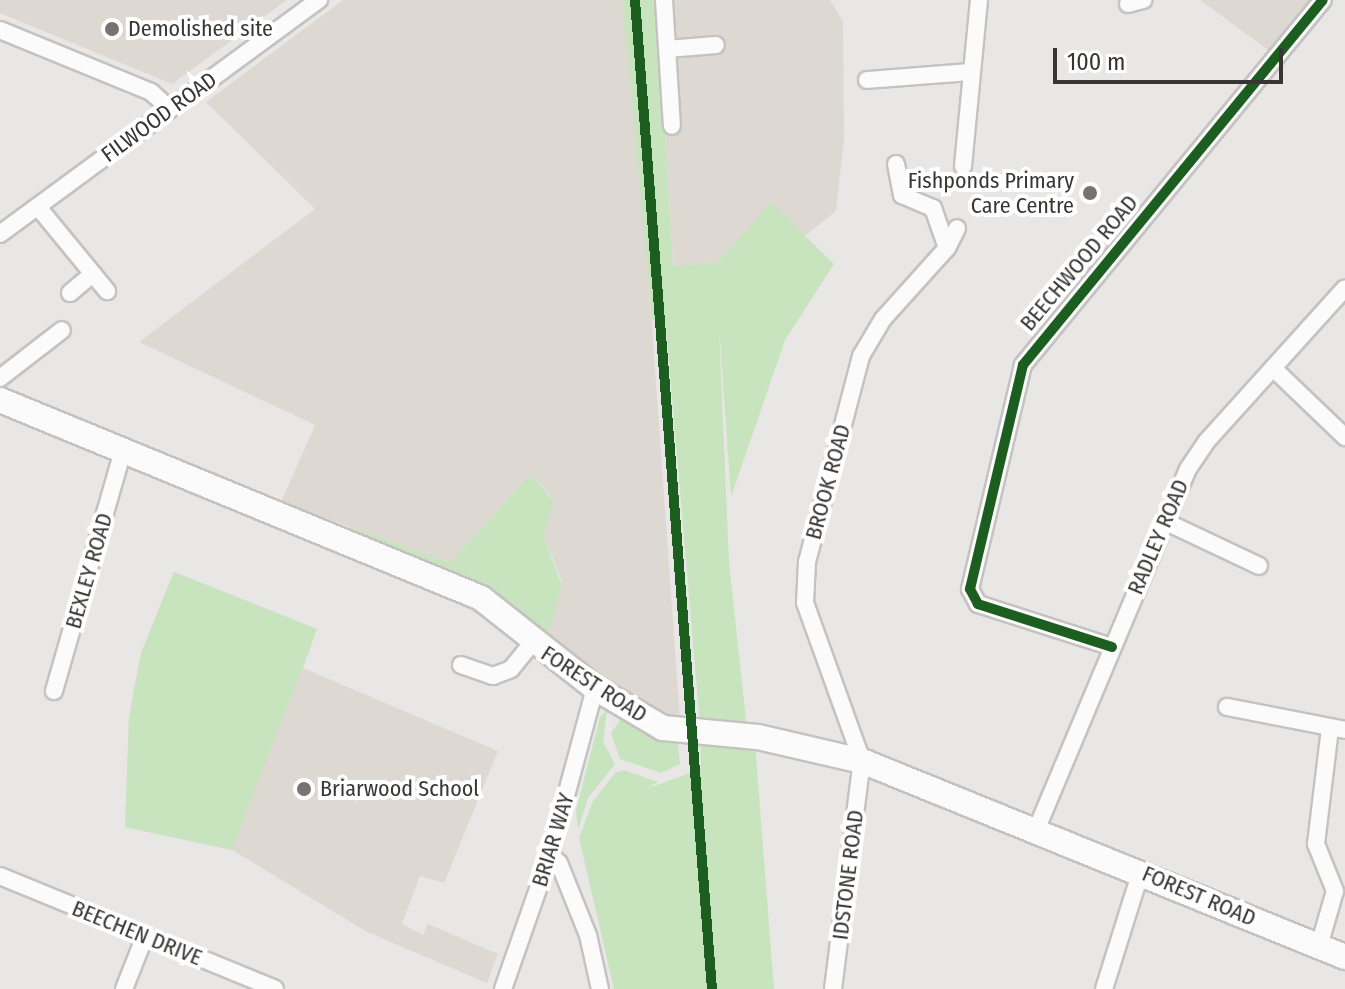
<!DOCTYPE html>
<style>
body{margin:0}
#map{position:relative;width:1345px;height:989px;overflow:hidden;background:#e9e7e5;font-family:"Fira Sans Condensed",sans-serif}
div>[style]{position:absolute}
.built>*{inset:0;background:#ded8d3}
.green>*{inset:0;background:#c7e4be}
.roads{filter:drop-shadow(2px 0 #c4c3c1) drop-shadow(-2px 0 #c4c3c1) drop-shadow(0 2px #c4c3c1) drop-shadow(0 -2px #c4c3c1)}
.minor>*{height:16px;margin:-8px;padding:0 8px;transform-origin:8px;border-radius:8px;background:#fcfbfb}
.secondary>*{height:24px;margin:-12px;padding:0 12px;transform-origin:12px;border-radius:12px;background:#fcfbfb}
.cycleway>*{height:10px;margin:-5px;padding:0 5px;transform-origin:5px;border-radius:5px;background:#1b5e20}
.dots>*{width:22px;height:22px;translate:-50% -50%;box-sizing:border-box;border:4px solid #fff;border-radius:50%}
span{translate:-50% -50%;white-space:nowrap;text-align:center;line-height:1.15;-webkit-text-stroke:8px #fff;paint-order:stroke}
.poi-label{font-size:22px;color:#373635}
.left{translate:0 -50%;text-align:left}
.right{translate:-100% -50%;text-align:right}
.street-label{font-size:22px;color:#373635}
.scale{position:absolute;left:1053px;top:48px;width:230px;height:36px;box-sizing:border-box;border:4px solid #373635;border-top:0;padding-left:10px;font-size:24px;line-height:28px;white-space:nowrap;color:#373635;-webkit-text-stroke:6px #fff;paint-order:stroke}
</style>
<div id="map">
<div class="built">
<div style="clip-path:polygon(0 0,287px 0,172px 84px,0 13px)"></div>
<div style="clip-path:polygon(343px 0,622px 0,647px 256px,680px 720px,657px 719px,546px 640px,561px 579px,544px 536px,551px 497px,536px 479px,527px 478px,450px 563px,281px 502px,315px 425px,139px 342px,315px 209px,206px 102px)"></div>
<div style="clip-path:polygon(657px 0,830px 0,843px 21px,844px 139px,836px 211px,805px 236px,771px 203px,717px 263px,673px 266px)"></div>
<div style="clip-path:polygon(1200px 0,1317px 0,1272px 53px)"></div>
<div style="clip-path:polygon(174px 572px,317px 629px,303px 668px,498px 751px,444px 883px,420px 876px,402px 924px,423px 935px,428px 924px,498px 954px,487px 983px,367px 932px,232px 850px,125px 827px,129px 718px,141px 653px)"></div>
</div>
<div class="green">
<div style="clip-path:polygon(622px 0,657px 0,673px 266px,717px 263px,771px 202px,834px 264px,785px 340px,731px 497px,719px 326px,729px 562px,747px 729px,700px 725px,666px 327px,652px 319px)"></div>
<div style="clip-path:polygon(534px 477px,553px 501px,544px 536px,562px 586px,546px 640px,346px 525px,450px 563px,527px 478px)"></div>
<div style="clip-path:polygon(174px 572px,317px 629px,232px 850px,125px 827px,129px 718px,141px 653px)"></div>
<div style="clip-path:polygon(607px 710px,603px 742px,615px 764px,588px 798px,578px 830px,576px 811px,600px 717px)"></div>
<div style="clip-path:polygon(624px 715px,677px 738px,680px 764px,661px 773px,620px 759px,611px 733px)"></div>
<div style="clip-path:polygon(700px 739px,755px 743px,774px 989px,614px 989px,579px 838px,593px 801px,615px 773px,624px 770px,658px 782px,646px 789px,701px 769px)"></div>
</div>
<div class="roads">
<div class="minor">
<div style="left:664px;top:0;width:126px;rotate:86.4deg"></div>
<div style="left:1128px;top:4px;width:16px;rotate:-15deg"></div>
<div style="left:0;top:30px;width:163px;rotate:22.3deg"></div>
<div style="left:151px;top:92px;width:24px;rotate:42deg"></div>
<div style="left:667px;top:49px;width:49px;rotate:-4.7deg"></div>
<div style="left:867px;top:80px;width:105px;rotate:-4.4deg"></div>
<div style="left:896px;top:164px;width:32px;rotate:79deg"></div>
<div style="left:902px;top:195px;width:34px;rotate:23deg"></div>
<div style="left:933px;top:208px;width:42px;rotate:70.7deg"></div>
<div style="left:963px;top:166px;width:167px;rotate:-84.5deg"></div>
<div style="left:38px;top:207px;width:109px;rotate:50.6deg"></div>
<div style="left:0;top:234px;width:396px;rotate:-36.3deg"></div>
<div style="left:70px;top:293px;width:30px;rotate:-40deg"></div>
<div style="left:1273px;top:368px;width:100px;rotate:43.8deg"></div>
<div style="left:0;top:378px;width:78px;rotate:-37.7deg"></div>
<div style="left:1164px;top:521px;width:105px;rotate:25.3deg"></div>
<div style="left:1112px;top:647px;width:141px;rotate:-162.2deg"></div>
<div style="left:978px;top:604px;width:17px;rotate:-118deg"></div>
<div style="left:970px;top:589px;width:230px;rotate:-76.7deg"></div>
<div style="left:1023px;top:365px;width:472px;rotate:-50.6deg"></div>
<div style="left:461px;top:665px;width:34px;rotate:19deg"></div>
<div style="left:493px;top:676px;width:19px;rotate:-21deg"></div>
<div style="left:511px;top:669px;width:33px;rotate:-51deg"></div>
<div style="left:54px;top:691px;width:250px;rotate:-74deg"></div>
<div style="left:1227px;top:707px;width:120px;rotate:11deg"></div>
<div style="left:1037px;top:828px;width:389px;rotate:-67.2deg"></div>
<div style="left:1188px;top:469px;width:32px;rotate:-56deg"></div>
<div style="left:1206px;top:442px;width:207px;rotate:-47.9deg"></div>
<div style="left:550px;top:855px;width:12px;rotate:42deg"></div>
<div style="left:559px;top:863px;width:78px;rotate:68.1deg"></div>
<div style="left:588px;top:935px;width:55px;rotate:77.5deg"></div>
<div style="left:0;top:876px;width:297px;rotate:22.3deg"></div>
<div style="left:1319px;top:946px;width:57px;rotate:-73.8deg"></div>
<div style="left:1335px;top:891px;width:51px;rotate:-112deg"></div>
<div style="left:1316px;top:844px;width:117px;rotate:-83.1deg"></div>
<div style="left:124px;top:989px;width:57px;rotate:-68.4deg"></div>
<div style="left:503px;top:989px;width:142px;rotate:-70.7deg"></div>
<div style="left:550px;top:855px;width:173px;rotate:-74.9deg"></div>
<div style="left:833px;top:989px;width:230px;rotate:-82.8deg"></div>
<div style="left:862px;top:761px;width:168px;rotate:-109.8deg"></div>
<div style="left:805px;top:603px;width:41px;rotate:-87.2deg"></div>
<div style="left:807px;top:562px;width:213px;rotate:-75.3deg"></div>
<div style="left:861px;top:356px;width:43px;rotate:-59.3deg"></div>
<div style="left:883px;top:319px;width:96px;rotate:-48deg"></div>
<div style="left:947px;top:248px;width:22px;rotate:-63deg"></div>
<div style="left:1104px;top:989px;width:124px;rotate:-72.6deg"></div>
</div>
<div class="secondary">
<div style="left:0;top:400px;width:520px;rotate:22.37deg"></div>
<div style="left:481px;top:598px;width:145px;rotate:38.3deg"></div>
<div style="left:595px;top:688px;width:79px;rotate:30.5deg"></div>
<div style="left:663px;top:728px;width:95px;rotate:5.4deg"></div>
<div style="left:758px;top:737px;width:107px;rotate:13deg"></div>
<div style="left:862px;top:761px;width:521px;rotate:22.09deg"></div>
</div>
</div>
<div class="cycleway">
<div style="left:635px;top:0;width:992px;rotate:85.55deg"></div>
<div style="left:1112px;top:647px;width:141px;rotate:-162.2deg"></div>
<div style="left:978px;top:604px;width:17px;rotate:-118deg"></div>
<div style="left:970px;top:589px;width:230px;rotate:-76.7deg"></div>
<div style="left:1023px;top:365px;width:472px;rotate:-50.6deg"></div>
</div>
<div class="dots">
<div style="left:112px;top:29px;background:#757473"></div>
<div style="left:1090px;top:193px;background:#757473"></div>
<div style="left:304px;top:789px;background:#757473"></div>
</div>
<div class="poi-label">
<span class="left" style="left:128px;top:29px">Demolished site</span>
<span class="right" style="left:1074px;top:193px">Fishponds Primary<br>Care Centre</span>
<span class="left" style="left:320px;top:789px">Briarwood School</span>
</div>
<div class="street-label">
<span style="left:159px;top:117px;rotate:-36deg">FILWOOD ROAD</span>
<span style="left:1079px;top:263px;rotate:-50deg">BEECHWOOD ROAD</span>
<span style="left:828px;top:482px;rotate:-75deg">BROOK ROAD</span>
<span style="left:1158px;top:537px;rotate:-67deg">RADLEY ROAD</span>
<span style="left:89px;top:571px;rotate:-74deg">BEXLEY ROAD</span>
<span style="left:594px;top:684px;rotate:33deg">FOREST ROAD</span>
<span style="left:553px;top:840px;rotate:-73deg">BRIAR WAY</span>
<span style="left:848px;top:875px;rotate:-83deg">IDSTONE ROAD</span>
<span style="left:1199px;top:896px;rotate:23deg">FOREST ROAD</span>
<span style="left:137px;top:933px;rotate:22deg">BEECHEN DRIVE</span>
</div>
<div class="scale">100 m</div>
</div>
